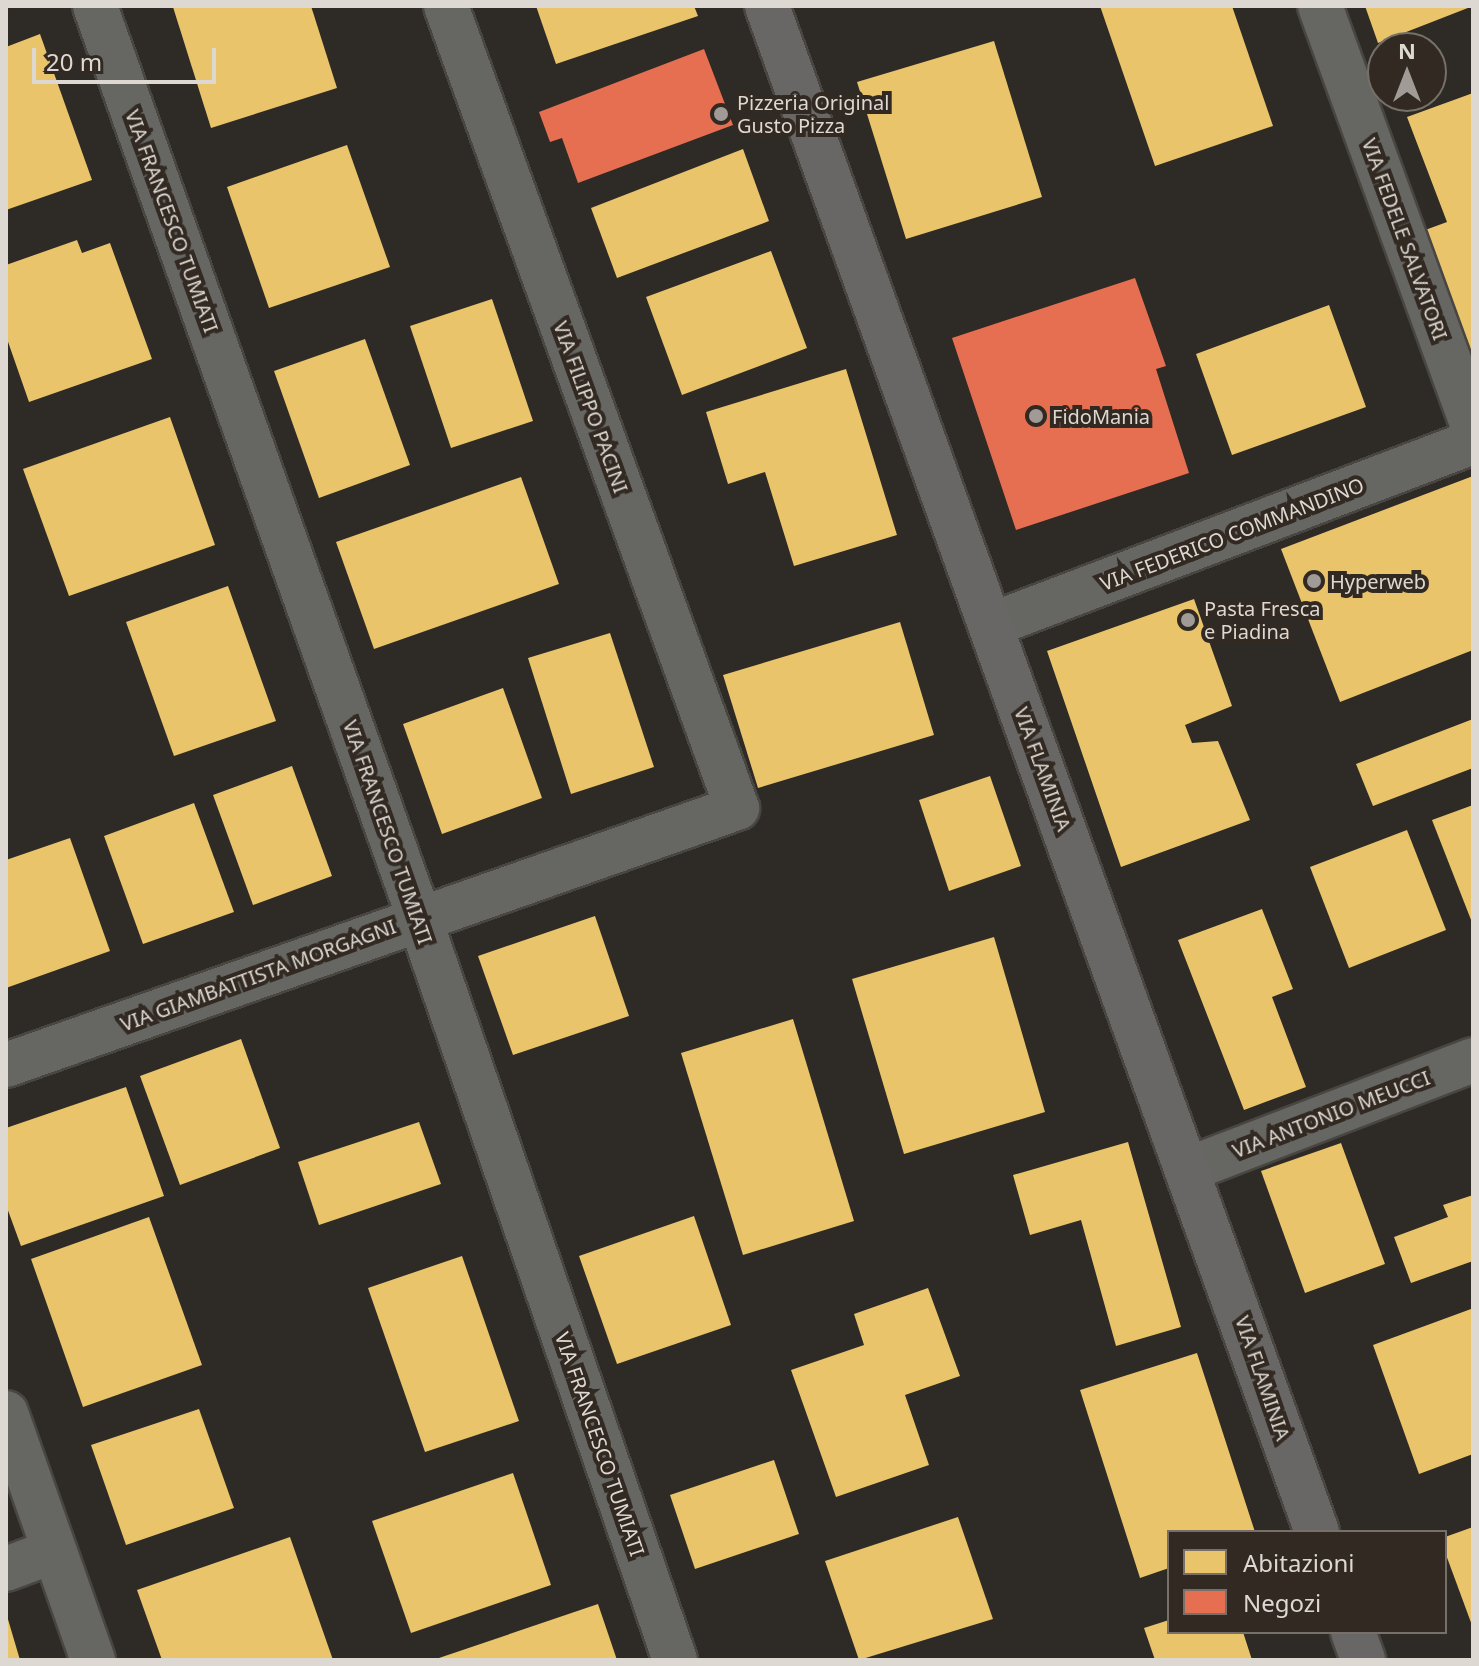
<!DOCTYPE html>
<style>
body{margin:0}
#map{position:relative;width:1479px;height:1666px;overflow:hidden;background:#2e2a26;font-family:"Noto Sans",sans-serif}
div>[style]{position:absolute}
.homes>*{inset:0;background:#e9c46a}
.shops>*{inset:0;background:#e76f51}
.roads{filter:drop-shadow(2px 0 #494642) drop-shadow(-2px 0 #494642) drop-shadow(0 2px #494642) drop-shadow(0 -2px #494642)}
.street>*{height:44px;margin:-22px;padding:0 22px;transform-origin:22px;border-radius:22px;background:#666663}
.secondary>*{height:44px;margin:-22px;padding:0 22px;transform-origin:22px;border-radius:22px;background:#696765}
.dots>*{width:22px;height:22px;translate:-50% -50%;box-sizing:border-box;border:4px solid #322a22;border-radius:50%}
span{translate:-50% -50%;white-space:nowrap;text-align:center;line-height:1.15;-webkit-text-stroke:8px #322a22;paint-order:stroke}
.poi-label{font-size:20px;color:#ddd8d2}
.left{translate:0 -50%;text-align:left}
.street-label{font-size:20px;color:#ddd8d2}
.frame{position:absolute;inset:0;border:8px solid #ddd8d2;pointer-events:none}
.legend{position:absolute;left:1167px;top:1530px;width:280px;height:104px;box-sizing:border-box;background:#322a22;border:2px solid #767068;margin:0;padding:10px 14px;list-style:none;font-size:24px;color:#ddd8d2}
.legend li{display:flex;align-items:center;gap:16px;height:40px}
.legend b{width:40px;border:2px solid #767068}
.north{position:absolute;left:1367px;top:32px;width:80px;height:80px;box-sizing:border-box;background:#322a22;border:2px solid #767068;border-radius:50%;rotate:0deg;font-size:22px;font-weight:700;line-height:32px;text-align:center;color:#ddd8d2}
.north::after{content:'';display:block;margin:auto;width:28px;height:36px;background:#a09b96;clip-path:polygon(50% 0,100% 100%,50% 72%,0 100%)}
.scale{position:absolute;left:32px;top:48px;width:184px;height:36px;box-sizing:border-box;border:4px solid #ddd8d2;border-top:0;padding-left:10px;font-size:24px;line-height:28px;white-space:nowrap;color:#ddd8d2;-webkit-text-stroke:6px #322a22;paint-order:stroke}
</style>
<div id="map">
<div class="homes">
<div style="clip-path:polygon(311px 6px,337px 88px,211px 128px,173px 7px)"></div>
<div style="clip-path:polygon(536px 6px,694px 6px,698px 16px,556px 64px)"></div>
<div style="clip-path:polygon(1100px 6px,1232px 6px,1273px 126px,1155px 166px)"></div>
<div style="clip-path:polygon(1365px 6px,1473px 6px,1378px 43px)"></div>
<div style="clip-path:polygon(40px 34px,92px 180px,6px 210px,6px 47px)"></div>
<div style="clip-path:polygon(994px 41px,1042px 197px,906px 239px,857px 82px)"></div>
<div style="clip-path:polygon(1473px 93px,1473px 348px,1463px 352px,1417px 233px,1447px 222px,1407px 117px)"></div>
<div style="clip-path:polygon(347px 145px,390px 267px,269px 308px,227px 187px)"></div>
<div style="clip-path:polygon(743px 149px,769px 221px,617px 278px,591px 208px)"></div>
<div style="clip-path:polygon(77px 240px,82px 253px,110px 243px,152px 359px,29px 402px,6px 336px,6px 265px)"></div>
<div style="clip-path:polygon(771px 251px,807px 348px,682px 395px,646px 297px)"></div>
<div style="clip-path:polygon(492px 299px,533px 421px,451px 448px,410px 326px)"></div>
<div style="clip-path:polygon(1329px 305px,1366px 407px,1232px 455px,1196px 354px)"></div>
<div style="clip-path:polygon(365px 339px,410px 465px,319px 498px,274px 371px)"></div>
<div style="clip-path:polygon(846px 369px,897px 535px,794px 566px,765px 472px,728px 484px,706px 412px)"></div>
<div style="clip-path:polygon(170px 417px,215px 545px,69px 596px,23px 469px)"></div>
<div style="clip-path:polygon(1473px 476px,1473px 650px,1340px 702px,1281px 549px)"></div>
<div style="clip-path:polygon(521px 477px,559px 584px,374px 649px,336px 542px)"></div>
<div style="clip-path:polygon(228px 586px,276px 721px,174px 756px,126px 622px)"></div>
<div style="clip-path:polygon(1194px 599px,1232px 706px,1185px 725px,1192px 743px,1218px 741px,1250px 820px,1121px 867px,1047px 651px)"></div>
<div style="clip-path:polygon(900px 622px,934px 735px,758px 788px,723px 675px)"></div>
<div style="clip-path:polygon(610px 633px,654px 767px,571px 794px,528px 658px)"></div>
<div style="clip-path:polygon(503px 688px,542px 798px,442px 834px,403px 724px)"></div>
<div style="clip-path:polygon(1473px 719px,1473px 768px,1373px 806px,1356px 764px)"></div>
<div style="clip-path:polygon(292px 766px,332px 876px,253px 905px,213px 795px)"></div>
<div style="clip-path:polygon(990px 776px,1021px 866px,949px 891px,919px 800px)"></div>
<div style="clip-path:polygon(194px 803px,234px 912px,143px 944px,104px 836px)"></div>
<div style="clip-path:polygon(1473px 805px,1473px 925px,1432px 820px)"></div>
<div style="clip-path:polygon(1407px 830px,1446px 930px,1349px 968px,1310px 867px)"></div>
<div style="clip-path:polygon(70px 838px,110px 951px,6px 988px,6px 860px)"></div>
<div style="clip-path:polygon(1262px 909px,1293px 989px,1272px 997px,1306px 1087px,1244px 1110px,1178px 940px)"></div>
<div style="clip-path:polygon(595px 916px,629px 1016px,513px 1055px,478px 956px)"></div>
<div style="clip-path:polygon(994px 937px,1045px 1112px,904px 1154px,852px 979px)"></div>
<div style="clip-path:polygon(793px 1019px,854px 1221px,743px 1255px,681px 1053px)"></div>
<div style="clip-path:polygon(241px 1039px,280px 1148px,180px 1185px,140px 1076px)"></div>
<div style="clip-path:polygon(126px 1087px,164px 1196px,21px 1246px,6px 1205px,6px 1128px)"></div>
<div style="clip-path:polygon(419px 1122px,441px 1184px,319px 1225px,298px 1162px)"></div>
<div style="clip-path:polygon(1128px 1142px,1181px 1327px,1116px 1346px,1081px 1220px,1030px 1235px,1013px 1175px)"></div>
<div style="clip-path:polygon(1341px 1143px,1385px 1264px,1305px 1293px,1261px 1171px)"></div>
<div style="clip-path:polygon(1473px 1195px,1473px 1261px,1411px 1283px,1394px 1237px,1448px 1217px,1443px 1205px)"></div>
<div style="clip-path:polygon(694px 1216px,731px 1325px,617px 1364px,579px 1256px)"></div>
<div style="clip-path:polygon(149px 1217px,202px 1365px,83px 1407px,31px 1259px)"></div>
<div style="clip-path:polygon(462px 1256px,519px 1421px,425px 1452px,368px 1288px)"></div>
<div style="clip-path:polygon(928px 1288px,960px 1376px,905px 1395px,929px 1465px,836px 1497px,791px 1370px,864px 1345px,854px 1314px)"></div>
<div style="clip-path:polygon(1471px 1309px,1473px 1454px,1419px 1474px,1373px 1345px)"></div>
<div style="clip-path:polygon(1197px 1353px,1255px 1532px,1169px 1532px,1169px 1568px,1140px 1578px,1080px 1390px)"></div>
<div style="clip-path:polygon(199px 1409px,234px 1508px,126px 1545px,91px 1445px)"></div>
<div style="clip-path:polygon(774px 1460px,799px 1534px,695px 1569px,670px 1495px)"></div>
<div style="clip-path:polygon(513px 1473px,551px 1585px,411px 1633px,372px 1521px)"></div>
<div style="clip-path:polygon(958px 1517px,993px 1619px,859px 1660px,825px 1561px)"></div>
<div style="clip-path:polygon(1473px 1527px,1473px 1628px,1445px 1552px,1445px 1537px)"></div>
<div style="clip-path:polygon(290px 1537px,333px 1660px,162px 1660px,137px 1590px)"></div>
<div style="clip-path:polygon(598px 1604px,617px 1660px,436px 1660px,436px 1659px)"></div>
<div style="clip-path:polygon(6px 1616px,7px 1616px,20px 1660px,6px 1660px)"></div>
<div style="clip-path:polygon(1169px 1620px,1169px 1632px,1243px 1632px,1252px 1660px,1155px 1660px,1144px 1628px)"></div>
</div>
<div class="shops">
<div style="clip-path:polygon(704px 49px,733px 125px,578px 183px,562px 138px,550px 142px,539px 112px)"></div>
<div style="clip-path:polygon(1135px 278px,1166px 366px,1156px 369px,1189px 473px,1016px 530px,952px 338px)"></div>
</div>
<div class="roads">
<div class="street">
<div style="left:95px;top:6px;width:967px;rotate:70.42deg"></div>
<div style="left:419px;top:917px;width:786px;rotate:70.99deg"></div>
<div style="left:1320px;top:6px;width:448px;rotate:70deg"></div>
<div style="left:991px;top:625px;width:516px;rotate:-20.79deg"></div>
<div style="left:6px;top:1065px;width:775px;rotate:-19.37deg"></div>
<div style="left:737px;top:808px;width:853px;rotate:-109.94deg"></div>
<div style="left:1189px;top:1169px;width:304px;rotate:-21deg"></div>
<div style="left:6px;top:1413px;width:262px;rotate:70.6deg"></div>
<div style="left:6px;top:1569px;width:51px;rotate:-20.6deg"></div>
</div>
<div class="secondary">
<div style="left:767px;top:6px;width:1622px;rotate:70.18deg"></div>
<div style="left:1353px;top:1632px;width:30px;rotate:70deg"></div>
</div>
</div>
<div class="dots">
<div style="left:721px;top:114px;background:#a09b96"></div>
<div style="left:1036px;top:416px;background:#a09b96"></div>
<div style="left:1314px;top:581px;background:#a09b96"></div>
<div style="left:1188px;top:620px;background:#a09b96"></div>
</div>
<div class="poi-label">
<span class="left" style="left:737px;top:114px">Pizzeria Original<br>Gusto Pizza</span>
<span class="left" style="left:1052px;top:416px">FidoMania</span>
<span class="left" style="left:1330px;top:581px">Hyperweb</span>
<span class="left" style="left:1204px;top:620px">Pasta Fresca<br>e Piadina</span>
</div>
<div class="street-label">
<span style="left:172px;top:221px;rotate:70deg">VIA FRANCESCO TUMIATI</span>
<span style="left:1405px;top:239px;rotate:70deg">VIA FEDELE SALVATORI</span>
<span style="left:591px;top:407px;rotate:70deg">VIA FILIPPO PACINI</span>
<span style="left:1232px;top:534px;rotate:-21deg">VIA FEDERICO COMMANDINO</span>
<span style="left:1043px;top:769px;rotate:70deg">VIA FLAMINIA</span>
<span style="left:388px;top:832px;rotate:71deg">VIA FRANCESCO TUMIATI</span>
<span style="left:258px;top:975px;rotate:-20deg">VIA GIAMBATTISTA MORGAGNI</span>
<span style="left:1331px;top:1114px;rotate:-21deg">VIA ANTONIO MEUCCI</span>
<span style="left:1263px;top:1378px;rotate:71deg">VIA FLAMINIA</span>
<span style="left:600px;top:1444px;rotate:71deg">VIA FRANCESCO TUMIATI</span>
</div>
<div class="frame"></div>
<ul class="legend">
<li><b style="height:22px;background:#e9c46a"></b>Abitazioni</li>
<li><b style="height:22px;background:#e76f51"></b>Negozi</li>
</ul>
<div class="north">N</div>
<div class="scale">20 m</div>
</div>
